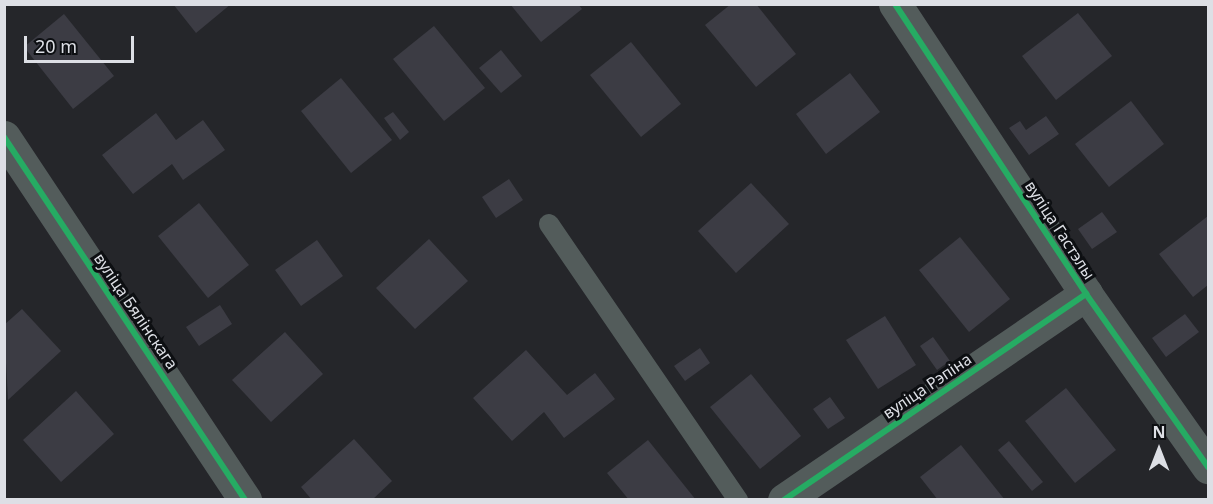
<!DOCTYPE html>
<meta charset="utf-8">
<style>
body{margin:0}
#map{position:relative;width:1213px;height:504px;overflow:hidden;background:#25262a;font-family:"Noto Sans",sans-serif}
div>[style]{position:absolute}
.building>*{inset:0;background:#3c3c44}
.lane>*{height:20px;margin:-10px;padding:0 10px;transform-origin:10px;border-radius:10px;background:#535c5b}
.street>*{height:33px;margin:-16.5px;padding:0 16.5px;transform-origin:16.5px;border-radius:16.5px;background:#535c5b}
.cycleway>*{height:6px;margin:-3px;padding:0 3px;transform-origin:3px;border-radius:3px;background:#26ab63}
span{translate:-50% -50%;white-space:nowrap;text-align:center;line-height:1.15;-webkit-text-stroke:6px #0d0f12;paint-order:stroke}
.street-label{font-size:16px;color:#dddfe5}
.frame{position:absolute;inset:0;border:6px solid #dddfe5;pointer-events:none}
.north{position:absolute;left:1129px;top:420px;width:60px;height:60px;-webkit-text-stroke:4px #0d0f12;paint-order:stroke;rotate:0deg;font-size:16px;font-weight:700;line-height:24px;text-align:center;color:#dddfe5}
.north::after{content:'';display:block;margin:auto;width:21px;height:27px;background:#dddfe5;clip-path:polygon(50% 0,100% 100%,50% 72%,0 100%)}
.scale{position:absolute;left:24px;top:36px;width:110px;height:27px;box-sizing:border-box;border:3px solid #dddfe5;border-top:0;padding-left:8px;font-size:18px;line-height:21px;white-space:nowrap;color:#dddfe5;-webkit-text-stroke:4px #0d0f12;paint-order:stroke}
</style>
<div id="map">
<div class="building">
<div style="clip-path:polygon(173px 4px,231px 4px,196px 33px)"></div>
<div style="clip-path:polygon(510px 4px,578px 4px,582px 9px,541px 42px)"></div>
<div style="clip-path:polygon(731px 4px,756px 4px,796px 54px,756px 87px,705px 25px)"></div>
<div style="clip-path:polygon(1078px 13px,1112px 56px,1056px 100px,1022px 56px)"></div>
<div style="clip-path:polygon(64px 14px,114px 76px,73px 109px,24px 47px)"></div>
<div style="clip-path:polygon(434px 26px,485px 88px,444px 121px,393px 59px)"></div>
<div style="clip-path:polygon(631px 42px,681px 104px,641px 137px,590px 75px)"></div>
<div style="clip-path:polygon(501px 50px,522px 76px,501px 93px,479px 68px)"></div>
<div style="clip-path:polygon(850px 73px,880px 112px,826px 154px,796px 114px)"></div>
<div style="clip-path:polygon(341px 78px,392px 140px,351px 173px,301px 111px)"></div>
<div style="clip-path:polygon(1131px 101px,1164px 144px,1109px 187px,1075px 144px)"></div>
<div style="clip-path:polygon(393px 112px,409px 132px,400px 140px,384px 118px)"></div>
<div style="clip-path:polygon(156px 113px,176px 140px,203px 120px,225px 150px,183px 180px,172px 164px,133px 194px,102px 155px)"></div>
<div style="clip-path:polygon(1046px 116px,1059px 134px,1029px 155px,1009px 128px,1020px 121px,1026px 130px)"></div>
<div style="clip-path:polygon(509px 179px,523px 200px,496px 218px,482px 197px)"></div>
<div style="clip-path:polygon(751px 183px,789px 224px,736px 273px,698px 231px)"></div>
<div style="clip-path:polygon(199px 203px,249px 265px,208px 298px,158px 236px)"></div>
<div style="clip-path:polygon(1102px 212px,1117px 232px,1092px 249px,1078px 229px)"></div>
<div style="clip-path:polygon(1208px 216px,1208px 285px,1193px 297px,1159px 254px)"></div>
<div style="clip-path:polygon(960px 237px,1010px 299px,969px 332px,919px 270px)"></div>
<div style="clip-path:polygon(429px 239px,468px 281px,415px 329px,376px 288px)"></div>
<div style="clip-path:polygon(317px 240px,343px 276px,301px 306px,275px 270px)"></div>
<div style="clip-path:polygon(220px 305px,232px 324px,199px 346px,186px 327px)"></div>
<div style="clip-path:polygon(22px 309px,61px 351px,8px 400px,4px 325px)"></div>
<div style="clip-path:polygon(1185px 314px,1199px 332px,1166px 357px,1152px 338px)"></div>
<div style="clip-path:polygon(885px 316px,916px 365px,878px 389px,846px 340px)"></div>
<div style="clip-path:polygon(285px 332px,323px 374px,271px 422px,232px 380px)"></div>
<div style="clip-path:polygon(933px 337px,950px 361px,937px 370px,920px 346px)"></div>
<div style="clip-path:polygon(700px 348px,710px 363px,685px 381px,674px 366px)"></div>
<div style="clip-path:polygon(526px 350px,567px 395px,595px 373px,615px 399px,564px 438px,544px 412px,512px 441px,473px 398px)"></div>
<div style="clip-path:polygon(751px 374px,801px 436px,760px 469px,710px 407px)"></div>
<div style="clip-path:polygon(1066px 388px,1116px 450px,1075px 483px,1025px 421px)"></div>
<div style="clip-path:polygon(76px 391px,114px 434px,61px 482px,23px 440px)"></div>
<div style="clip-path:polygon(830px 397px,845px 418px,828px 429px,813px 409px)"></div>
<div style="clip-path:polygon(354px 439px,392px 481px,372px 500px,312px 500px,301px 487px)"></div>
<div style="clip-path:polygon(648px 440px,696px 500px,629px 500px,607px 473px)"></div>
<div style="clip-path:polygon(1009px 441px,1043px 482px,1032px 491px,998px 450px)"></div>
<div style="clip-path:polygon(961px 445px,1005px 500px,938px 500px,920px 477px)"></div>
</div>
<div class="lane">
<div style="left:549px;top:224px;width:335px;rotate:55.6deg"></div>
</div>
<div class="street">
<div style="left:895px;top:4px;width:347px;rotate:56.6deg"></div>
<div style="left:1086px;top:294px;width:212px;rotate:54.8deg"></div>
<div style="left:4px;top:137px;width:436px;rotate:56.4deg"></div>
<div style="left:784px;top:500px;width:366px;rotate:-34.3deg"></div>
</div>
<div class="cycleway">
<div style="left:895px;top:4px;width:347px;rotate:56.6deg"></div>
<div style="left:1086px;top:294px;width:212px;rotate:54.8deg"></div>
<div style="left:4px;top:137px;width:436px;rotate:56.4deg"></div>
<div style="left:784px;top:500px;width:366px;rotate:-34.3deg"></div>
</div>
<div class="street-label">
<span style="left:1060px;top:230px;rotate:57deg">вуліца Гастэлы</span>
<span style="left:136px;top:311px;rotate:56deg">вуліца Бялінскага</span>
<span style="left:927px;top:386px;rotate:-34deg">вуліца Рэпіна</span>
</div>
<div class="frame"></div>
<div class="north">N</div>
<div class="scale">20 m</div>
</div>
